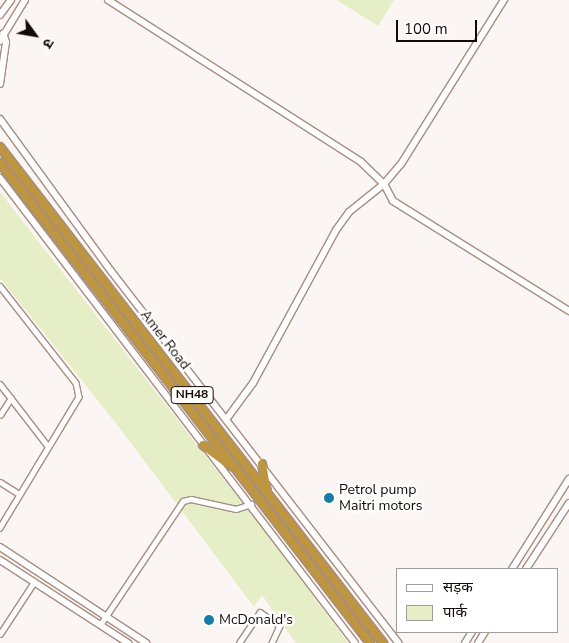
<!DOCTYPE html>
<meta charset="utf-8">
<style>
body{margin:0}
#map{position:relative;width:569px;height:643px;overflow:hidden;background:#fbf6f3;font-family:"Nunito Sans","Noto Sans Devanagari",sans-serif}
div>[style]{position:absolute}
.green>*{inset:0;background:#e5eec7}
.roads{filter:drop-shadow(1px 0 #a68e81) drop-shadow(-1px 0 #a68e81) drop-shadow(0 1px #a68e81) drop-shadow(0 -1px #a68e81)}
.street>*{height:4.5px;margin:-2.25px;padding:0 2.25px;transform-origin:2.25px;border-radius:2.25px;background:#fff}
.secondary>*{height:6px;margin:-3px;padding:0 3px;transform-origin:3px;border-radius:3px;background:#fff}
.highway>*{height:8px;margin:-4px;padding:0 4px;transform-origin:4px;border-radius:4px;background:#be9540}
.dots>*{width:14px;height:14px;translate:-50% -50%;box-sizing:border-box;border:2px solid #fff;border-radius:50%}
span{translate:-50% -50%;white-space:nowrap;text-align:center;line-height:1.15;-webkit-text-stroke:5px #fff;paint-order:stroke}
.shield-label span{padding:1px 4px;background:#fff;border:1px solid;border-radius:4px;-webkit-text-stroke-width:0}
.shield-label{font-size:12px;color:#130a07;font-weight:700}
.street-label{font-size:14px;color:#130a07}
.poi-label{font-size:14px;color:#130a07}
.left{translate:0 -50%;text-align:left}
.legend{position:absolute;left:396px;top:568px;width:162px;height:65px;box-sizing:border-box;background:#fff;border:1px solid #a19d9c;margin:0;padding:6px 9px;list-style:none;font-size:15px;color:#130a07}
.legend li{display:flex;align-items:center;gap:10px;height:25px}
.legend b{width:25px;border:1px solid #a19d9c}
.north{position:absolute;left:10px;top:10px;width:50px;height:50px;-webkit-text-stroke:4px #fff;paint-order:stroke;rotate:122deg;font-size:14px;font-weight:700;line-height:20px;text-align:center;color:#130a07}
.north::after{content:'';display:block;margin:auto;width:18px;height:22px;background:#130a07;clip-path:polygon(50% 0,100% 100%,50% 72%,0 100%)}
.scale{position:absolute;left:396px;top:20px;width:81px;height:22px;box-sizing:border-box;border:2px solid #130a07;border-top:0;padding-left:6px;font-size:15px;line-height:18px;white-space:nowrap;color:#130a07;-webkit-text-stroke:4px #fff;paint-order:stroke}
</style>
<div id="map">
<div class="green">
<div style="clip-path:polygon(337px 0,394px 0,378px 26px)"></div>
<div style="clip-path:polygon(0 192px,286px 559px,348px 643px,296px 643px,262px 595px,254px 607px,115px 422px,0 278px)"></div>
</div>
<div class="roads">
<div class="street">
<div style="left:0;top:286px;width:123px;rotate:51.9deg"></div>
<div style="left:76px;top:383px;width:14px;rotate:78deg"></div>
<div style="left:79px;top:397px;width:153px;rotate:121.1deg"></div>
<div style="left:0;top:384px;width:78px;rotate:52.3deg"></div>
<div style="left:0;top:415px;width:20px;rotate:-57deg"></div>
<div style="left:0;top:482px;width:22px;rotate:32deg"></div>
<div style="left:100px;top:625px;width:149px;rotate:-56.2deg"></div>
<div style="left:183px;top:501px;width:8px;rotate:-14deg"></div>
<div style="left:191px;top:499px;width:46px;rotate:12.5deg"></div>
<div style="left:236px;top:509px;width:16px;rotate:-18deg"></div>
<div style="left:0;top:634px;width:62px;rotate:-56.8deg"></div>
<div style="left:239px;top:643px;width:37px;rotate:-56deg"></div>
<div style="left:260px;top:612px;width:24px;rotate:35deg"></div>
<div style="left:280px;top:626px;width:19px;rotate:115deg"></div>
</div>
<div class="secondary">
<div style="left:108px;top:0;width:300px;rotate:32.6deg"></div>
<div style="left:361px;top:162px;width:32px;rotate:44deg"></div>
<div style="left:384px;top:184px;width:19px;rotate:62deg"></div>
<div style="left:393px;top:201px;width:208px;rotate:32deg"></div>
<div style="left:0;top:15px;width:19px;rotate:-54deg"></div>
<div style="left:0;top:41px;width:48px;rotate:-58.6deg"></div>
<div style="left:0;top:84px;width:42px;rotate:-81.9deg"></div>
<div style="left:6px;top:42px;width:9px;rotate:-108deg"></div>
<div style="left:0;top:119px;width:188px;rotate:53.9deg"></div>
<div style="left:111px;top:271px;width:470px;rotate:52.3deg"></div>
<div style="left:0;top:178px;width:585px;rotate:52.64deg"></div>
<div style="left:228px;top:417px;width:42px;rotate:-53.7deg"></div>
<div style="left:253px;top:383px;width:174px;rotate:-61.5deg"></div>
<div style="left:336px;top:230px;width:22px;rotate:-54deg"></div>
<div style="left:349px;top:212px;width:45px;rotate:-38.7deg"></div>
<div style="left:384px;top:184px;width:26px;rotate:-50deg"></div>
<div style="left:401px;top:164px;width:194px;rotate:-57.9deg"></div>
<div style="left:0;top:547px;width:175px;rotate:33.3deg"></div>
<div style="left:0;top:560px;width:153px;rotate:33deg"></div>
<div style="left:512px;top:569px;width:107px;rotate:-57.7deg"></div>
<div style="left:526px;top:569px;width:79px;rotate:-56.9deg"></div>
<div style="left:465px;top:643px;width:13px;rotate:-58deg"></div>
<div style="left:478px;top:643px;width:13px;rotate:-58deg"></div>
</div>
<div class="highway">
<div style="left:0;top:147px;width:627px;rotate:52.33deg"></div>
<div style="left:0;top:163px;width:606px;rotate:52.37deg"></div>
<div style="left:203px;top:445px;width:35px;rotate:37deg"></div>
<div style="left:262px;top:464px;width:27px;rotate:80deg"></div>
</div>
</div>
<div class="dots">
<div style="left:329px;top:498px;background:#167ca7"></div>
<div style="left:209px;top:620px;background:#167ca7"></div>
</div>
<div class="shield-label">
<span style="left:192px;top:395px">NH48</span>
</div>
<div class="street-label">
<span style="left:165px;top:340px;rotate:52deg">Amer Road</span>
</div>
<div class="poi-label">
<span class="left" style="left:339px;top:498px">Petrol pump<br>Maitri motors</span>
<span class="left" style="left:219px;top:620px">McDonald's</span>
</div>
<ul class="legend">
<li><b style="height:6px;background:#fff"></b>सड़क</li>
<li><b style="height:14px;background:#e5eec7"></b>पार्क</li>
</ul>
<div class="north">उ</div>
<div class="scale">100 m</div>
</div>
